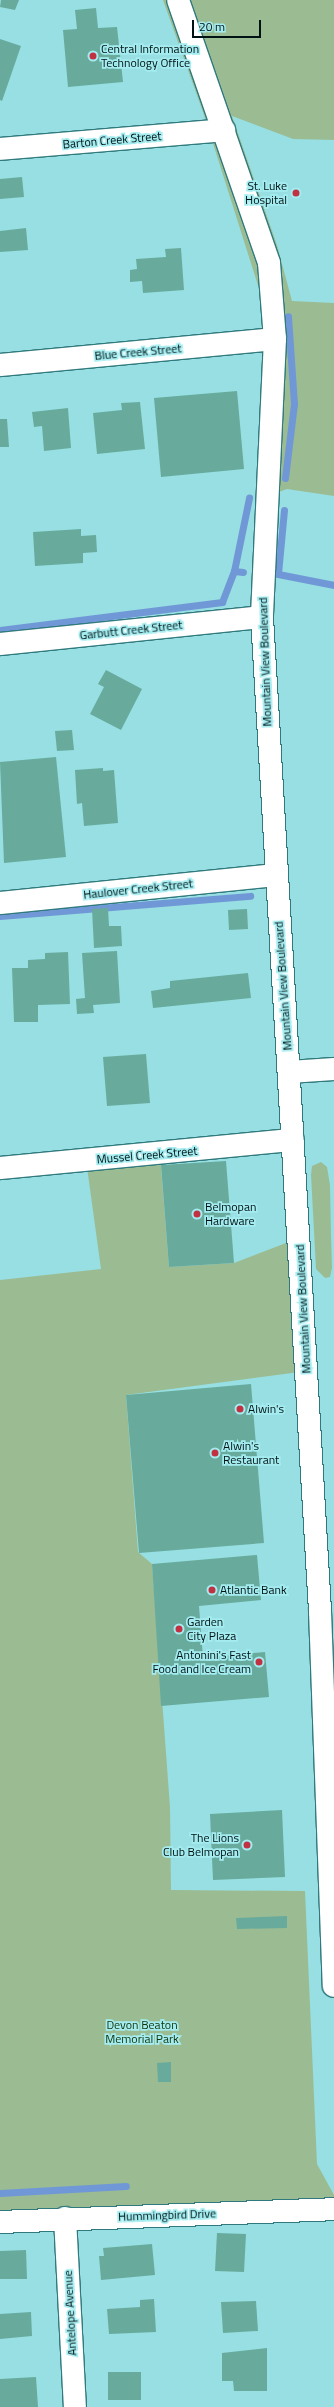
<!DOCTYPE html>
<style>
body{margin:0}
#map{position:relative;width:334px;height:2407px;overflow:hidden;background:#97dfe2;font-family:"Titillium Web",sans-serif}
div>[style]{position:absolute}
.green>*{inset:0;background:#9bbc93}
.stream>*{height:7px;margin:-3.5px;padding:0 3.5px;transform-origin:3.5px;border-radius:3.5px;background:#7198d6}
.building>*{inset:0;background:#68ab9d}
.roads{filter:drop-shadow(1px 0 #307a7d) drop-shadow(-1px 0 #307a7d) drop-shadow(0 1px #307a7d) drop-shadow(0 -1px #307a7d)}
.street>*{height:22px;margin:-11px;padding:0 11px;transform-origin:11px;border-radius:11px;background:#fff}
.secondary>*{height:22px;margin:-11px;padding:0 11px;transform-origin:11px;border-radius:11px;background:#fff}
.dots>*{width:11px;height:11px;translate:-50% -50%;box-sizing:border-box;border:2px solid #a4ecf0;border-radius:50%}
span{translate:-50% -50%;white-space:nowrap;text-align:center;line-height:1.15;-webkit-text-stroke:3.5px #a4ecf0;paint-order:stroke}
.poi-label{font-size:12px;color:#001213}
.left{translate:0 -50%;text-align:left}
.right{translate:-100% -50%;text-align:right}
.street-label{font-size:12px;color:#001213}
.park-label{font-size:12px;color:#123408}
.scale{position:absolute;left:192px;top:20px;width:69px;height:18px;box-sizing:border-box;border:2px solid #001213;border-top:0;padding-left:5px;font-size:12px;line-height:14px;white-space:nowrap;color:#001213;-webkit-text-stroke:3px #a4ecf0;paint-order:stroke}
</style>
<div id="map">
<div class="green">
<div style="clip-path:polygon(163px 0,334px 0,334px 140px,293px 139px,232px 116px,277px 245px,292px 301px,334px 303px,334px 496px,287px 489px,268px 496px,275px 339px,204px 115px)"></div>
<div style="clip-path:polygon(160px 1155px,169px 1267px,234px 1263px,299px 1238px,307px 1371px,126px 1395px,138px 1552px,152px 1564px,170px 1807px,171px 1890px,305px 1891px,317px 2164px,334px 2195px,334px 2209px,0 2222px,0 1280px,101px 1269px,86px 1160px)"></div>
<div style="clip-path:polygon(321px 1162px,327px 1167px,330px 1185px,331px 1235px,332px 1268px,330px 1277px,325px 1278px,316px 1269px,311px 1175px,312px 1166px)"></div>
</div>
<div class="stream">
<div style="left:285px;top:478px;width:75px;rotate:-83.1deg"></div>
<div style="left:294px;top:404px;width:88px;rotate:-93.9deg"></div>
<div style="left:284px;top:510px;width:64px;rotate:95.4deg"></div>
<div style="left:278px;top:574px;width:57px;rotate:11.1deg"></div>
<div style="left:234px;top:571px;width:9px;rotate:6deg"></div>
<div style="left:0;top:630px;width:224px;rotate:-7.2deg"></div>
<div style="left:222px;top:602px;width:33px;rotate:-69deg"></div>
<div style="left:234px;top:571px;width:75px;rotate:-78.4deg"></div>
<div style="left:0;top:916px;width:251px;rotate:-4.6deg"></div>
<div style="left:0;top:2193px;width:126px;rotate:-3.2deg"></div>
</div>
<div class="building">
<div style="clip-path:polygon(1px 0,19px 0,15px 10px,0 7px)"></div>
<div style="clip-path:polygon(96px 8px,98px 28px,117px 27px,123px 82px,68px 87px,63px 30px,77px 29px,75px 10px)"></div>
<div style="clip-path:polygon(0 39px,21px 46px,2px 101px,0 100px)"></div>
<div style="clip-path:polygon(22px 177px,24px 197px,0 199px,0 179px)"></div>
<div style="clip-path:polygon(26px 228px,28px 250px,0 252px,0 231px)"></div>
<div style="clip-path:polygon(181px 248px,184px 290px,143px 293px,142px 281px,130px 282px,130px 270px,137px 269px,136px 259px,166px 257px,165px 249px)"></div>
<div style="clip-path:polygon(237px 391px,244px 469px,161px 477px,154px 398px)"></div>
<div style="clip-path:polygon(140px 402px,145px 449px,97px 454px,93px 413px,122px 410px,121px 403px)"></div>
<div style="clip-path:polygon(68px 408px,71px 448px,44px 451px,42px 426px,34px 427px,32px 412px)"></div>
<div style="clip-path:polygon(0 419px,7px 419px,9px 447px,0 447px)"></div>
<div style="clip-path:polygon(81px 529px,81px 536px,96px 535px,97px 552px,83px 553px,83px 563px,35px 566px,33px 532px)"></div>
<div style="clip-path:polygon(106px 670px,142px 689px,121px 730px,90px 714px,104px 687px,98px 684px)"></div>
<div style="clip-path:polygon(72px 730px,74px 750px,57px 751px,55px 731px)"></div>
<div style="clip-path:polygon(56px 757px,66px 857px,4px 863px,0 762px)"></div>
<div style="clip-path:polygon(103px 768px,103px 771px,114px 770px,118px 823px,84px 826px,82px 803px,77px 804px,75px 770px)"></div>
<div style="clip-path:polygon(108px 908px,109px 926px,121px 926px,122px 946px,94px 948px,92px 909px)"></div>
<div style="clip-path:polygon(247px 909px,248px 929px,229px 930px,228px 910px)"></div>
<div style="clip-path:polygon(117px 951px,120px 1003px,93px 1005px,94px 1013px,77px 1014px,76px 999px,85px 998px,82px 953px)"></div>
<div style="clip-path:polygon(68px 952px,70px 1004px,38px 1005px,38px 1022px,14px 1022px,12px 968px,28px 968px,28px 960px,45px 959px,45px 953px)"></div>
<div style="clip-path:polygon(248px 973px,251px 998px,153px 1008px,151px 991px,170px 988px,170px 981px)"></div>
<div style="clip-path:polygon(146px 1054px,150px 1103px,107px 1106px,103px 1057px)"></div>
<div style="clip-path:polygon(226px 1161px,234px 1263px,169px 1267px,161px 1165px)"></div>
<div style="clip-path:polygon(251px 1384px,264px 1543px,139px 1553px,126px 1395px)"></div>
<div style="clip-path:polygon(257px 1555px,261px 1600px,199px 1606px,203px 1658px,265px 1652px,269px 1697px,161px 1706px,152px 1564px)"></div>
<div style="clip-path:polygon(282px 1810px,285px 1877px,213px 1880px,210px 1814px)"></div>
<div style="clip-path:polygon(287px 1916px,287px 1928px,237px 1929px,236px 1918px)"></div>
<div style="clip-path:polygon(171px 2062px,171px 2082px,158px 2082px,157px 2063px)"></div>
<div style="clip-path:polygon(217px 2233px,246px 2234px,244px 2272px,215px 2271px)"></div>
<div style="clip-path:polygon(152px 2244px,155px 2275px,101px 2280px,99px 2256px,104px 2256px,103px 2248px)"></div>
<div style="clip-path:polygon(26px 2250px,27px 2279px,0 2279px,0 2251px)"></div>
<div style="clip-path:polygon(154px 2299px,156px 2332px,109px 2334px,107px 2309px,140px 2307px,140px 2300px)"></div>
<div style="clip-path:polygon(256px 2301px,258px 2331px,223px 2333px,221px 2302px)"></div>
<div style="clip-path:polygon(31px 2312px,32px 2336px,0 2339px,0 2314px)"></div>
<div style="clip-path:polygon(267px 2348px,267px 2391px,234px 2391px,233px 2381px,222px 2381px,222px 2353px)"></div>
<div style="clip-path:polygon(108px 2372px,141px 2372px,141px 2400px,108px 2400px)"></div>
<div style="clip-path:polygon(36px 2377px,38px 2407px,0 2407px,0 2379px)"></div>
</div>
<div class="roads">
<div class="street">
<div style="left:0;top:149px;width:225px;rotate:-4.8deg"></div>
<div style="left:0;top:365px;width:276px;rotate:-5.4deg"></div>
<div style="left:0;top:644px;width:263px;rotate:-5.9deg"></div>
<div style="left:0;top:903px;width:276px;rotate:-5.8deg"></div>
<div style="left:289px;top:1072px;width:45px;rotate:-3.8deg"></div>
<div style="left:0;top:1168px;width:294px;rotate:-5.5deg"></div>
<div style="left:65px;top:2218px;width:189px;rotate:87deg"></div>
</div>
<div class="secondary">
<div style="left:178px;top:0;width:278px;rotate:70.9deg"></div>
<div style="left:269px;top:263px;width:76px;rotate:85.5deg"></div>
<div style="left:275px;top:339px;width:278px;rotate:92.7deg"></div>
<div style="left:262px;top:617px;width:996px;rotate:86.66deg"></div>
<div style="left:320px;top:1611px;width:375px;rotate:87.9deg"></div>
<div style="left:0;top:2222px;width:334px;rotate:-2.2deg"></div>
</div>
</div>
<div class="dots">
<div style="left:93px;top:56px;background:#c23142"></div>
<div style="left:296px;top:193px;background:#c23142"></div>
<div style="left:197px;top:1214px;background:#c23142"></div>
<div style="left:240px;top:1409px;background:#c23142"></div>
<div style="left:215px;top:1453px;background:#c23142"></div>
<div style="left:212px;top:1590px;background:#c23142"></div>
<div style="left:179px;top:1629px;background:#c23142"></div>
<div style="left:259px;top:1662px;background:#c23142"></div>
<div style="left:247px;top:1845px;background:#c23142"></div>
</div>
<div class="poi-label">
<span class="left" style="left:101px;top:56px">Central Information<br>Technology Office</span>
<span class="right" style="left:287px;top:193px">St. Luke<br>Hospital</span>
<span class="left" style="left:205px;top:1214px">Belmopan<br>Hardware</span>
<span class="left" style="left:248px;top:1409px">Alwin's</span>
<span class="left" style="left:223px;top:1453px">Alwin's<br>Restaurant</span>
<span class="left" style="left:220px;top:1590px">Atlantic Bank</span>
<span class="left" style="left:187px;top:1629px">Garden<br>City Plaza</span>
<span class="right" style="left:251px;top:1662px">Antonini's Fast<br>Food and Ice Cream</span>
<span class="right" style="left:239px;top:1845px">The Lions<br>Club Belmopan</span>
</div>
<div class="street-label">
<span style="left:112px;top:140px;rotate:-5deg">Barton Creek Street</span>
<span style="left:138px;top:352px;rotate:-5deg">Blue Creek Street</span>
<span style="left:131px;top:630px;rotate:-6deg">Garbutt Creek Street</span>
<span style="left:265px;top:662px;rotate:-92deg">Mountain View Boulevard</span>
<span style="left:138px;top:889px;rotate:-6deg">Haulover Creek Street</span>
<span style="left:283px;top:986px;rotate:-94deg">Mountain View Boulevard</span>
<span style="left:147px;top:1155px;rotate:-5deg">Mussel Creek Street</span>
<span style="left:303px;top:1309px;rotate:-93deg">Mountain View Boulevard</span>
<span style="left:167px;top:2215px;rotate:-2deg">Hummingbird Drive</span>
<span style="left:70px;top:2313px;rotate:-93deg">Antelope Avenue</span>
</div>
<div class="park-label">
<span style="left:142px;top:2032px">Devon Beaton<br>Memorial Park</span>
</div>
<div class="scale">20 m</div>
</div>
